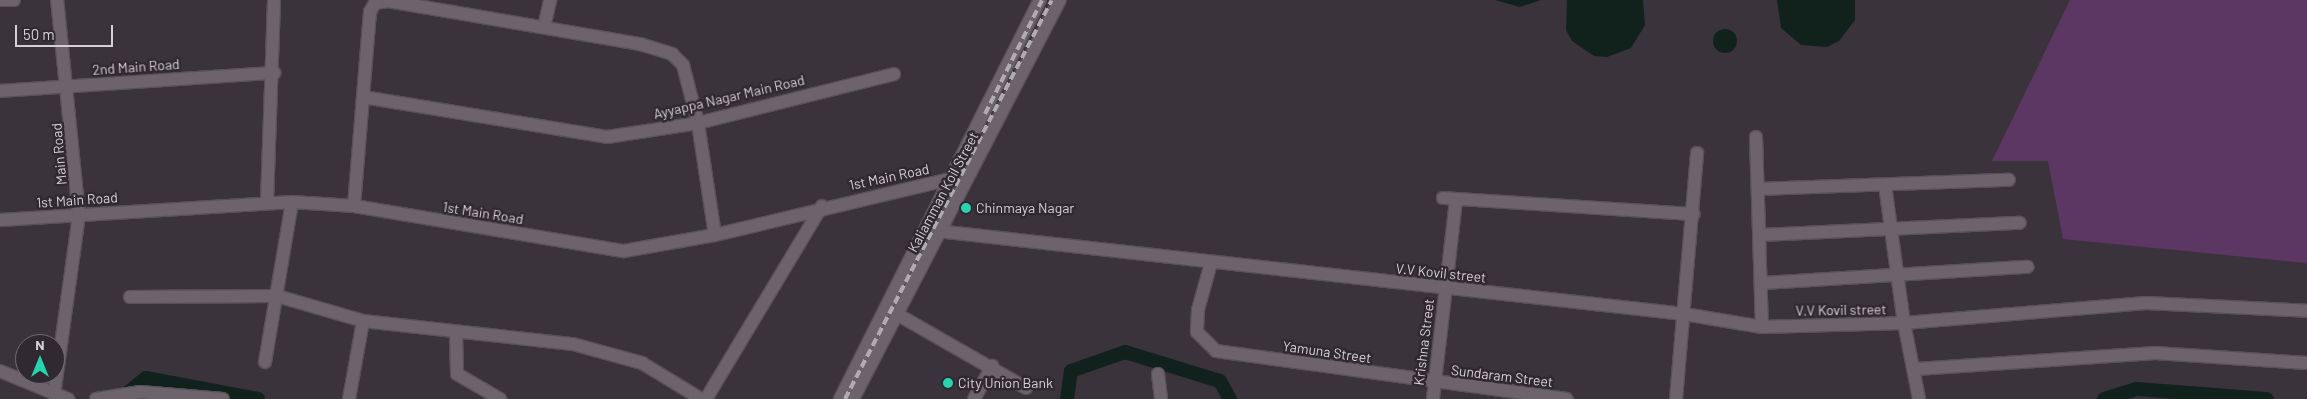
<!DOCTYPE html>
<style>
body{margin:0}
#map{position:relative;width:2307px;height:399px;overflow:hidden;background:#3b333c;font-family:Barlow,sans-serif}
div>[style]{position:absolute}
.green>*{inset:0;background:#5c3763}
.water>*{inset:0;background:#11221d}
.round{border-radius:50%}
.canal>*{height:14px;margin:-7px;padding:0 7px;transform-origin:7px;border-radius:7px;background:#11221d}
.roads{filter:drop-shadow(1px 0 #585159) drop-shadow(-1px 0 #585159) drop-shadow(0 1px #585159) drop-shadow(0 -1px #585159)}
.street>*{height:12px;margin:-6px;padding:0 6px;transform-origin:6px;border-radius:6px;background:#6c636d}
.secondary>*{height:12px;margin:-6px;padding:0 6px;transform-origin:6px;border-radius:6px;background:#6c636d}
.rail>*{height:4px;margin-top:-2px;transform-origin:0;background:repeating-linear-gradient(90deg,#b1abb2 0 8px,transparent 0 12px)}
.dots>*{width:14px;height:14px;translate:-50% -50%;box-sizing:border-box;border:2px solid #312932;border-radius:50%}
span{translate:-50% -50%;white-space:nowrap;text-align:center;line-height:1.15;-webkit-text-stroke:5px #312932;paint-order:stroke}
.street-label{font-size:14px;color:#d5d0d6}
.poi-label{font-size:14px;color:#d5d0d6}
.left{translate:0 -50%;text-align:left}
.north{position:absolute;left:15px;top:334px;width:50px;height:50px;box-sizing:border-box;background:#312932;border:1px solid #736c74;border-radius:50%;rotate:0deg;font-size:14px;font-weight:700;line-height:20px;text-align:center;color:#d5d0d6}
.north::after{content:'';display:block;margin:auto;width:18px;height:22px;background:#26d5ae;clip-path:polygon(50% 0,100% 100%,50% 72%,0 100%)}
.scale{position:absolute;left:15px;top:25px;width:98px;height:22px;box-sizing:border-box;border:2px solid #d5d0d6;border-top:0;padding-left:6px;font-size:15px;line-height:18px;white-space:nowrap;color:#d5d0d6;-webkit-text-stroke:4px #312932;paint-order:stroke}
</style>
<div id="map">
<div class="green">
<div style="clip-path:polygon(2070px 0,2307px 0,2307px 263px,2063px 239px,2048px 161px,1992px 161px)"></div>
</div>
<div class="water">
<div style="clip-path:polygon(1495px 0,1541px 0,1520px 7px)"></div>
<div style="clip-path:polygon(1567px 0,1643px 0,1645px 25px,1631px 48px,1607px 57px,1594px 56px,1572px 41px,1566px 30px)"></div>
<div style="clip-path:polygon(1777px 0,1855px 0,1855px 20px,1839px 41px,1827px 47px,1801px 45px,1781px 28px)"></div>
<div class="round" style="left:1713px;top:29px;width:24px;height:24px"></div>
</div>
<div class="canal">
<div style="left:120px;top:399px;width:33px;rotate:-39deg"></div>
<div style="left:146px;top:378px;width:114px;rotate:10.6deg"></div>
<div style="left:1067px;top:399px;width:28px;rotate:-82deg"></div>
<div style="left:1071px;top:371px;width:57px;rotate:-19.4deg"></div>
<div style="left:1125px;top:352px;width:99px;rotate:17deg"></div>
<div style="left:1220px;top:381px;width:21px;rotate:61deg"></div>
<div style="left:2104px;top:399px;width:34px;rotate:-17deg"></div>
<div style="left:2137px;top:389px;width:130px;rotate:4.4deg"></div>
</div>
<div class="roads">
<div class="street">
<div style="left:0;top:0;width:14px"></div>
<div style="left:544px;top:27px;width:28px;rotate:-77deg"></div>
<div style="left:0;top:91px;width:275px;rotate:-3.8deg"></div>
<div style="left:363px;top:97px;width:247px;rotate:9.3deg"></div>
<div style="left:607px;top:137px;width:92px;rotate:-8.7deg"></div>
<div style="left:698px;top:123px;width:202px;rotate:-14deg"></div>
<div style="left:1756px;top:137px;width:190px;rotate:88.2deg"></div>
<div style="left:1885px;top:185px;width:139px;rotate:82.2deg"></div>
<div style="left:1904px;top:323px;width:243px;rotate:-4.7deg"></div>
<div style="left:2146px;top:303px;width:161px;rotate:2.8deg"></div>
<div style="left:1758px;top:189px;width:251px;rotate:-2.1deg"></div>
<div style="left:1443px;top:198px;width:251px;rotate:3.7deg"></div>
<div style="left:267px;top:202px;width:202px;rotate:-88deg"></div>
<div style="left:354px;top:206px;width:195px;rotate:-85.3deg"></div>
<div style="left:370px;top:12px;width:10px;rotate:-61deg"></div>
<div style="left:375px;top:3px;width:13px;rotate:-9deg"></div>
<div style="left:388px;top:1px;width:256px;rotate:9.7deg"></div>
<div style="left:640px;top:44px;width:34px;rotate:17deg"></div>
<div style="left:672px;top:54px;width:16px;rotate:45deg"></div>
<div style="left:683px;top:65px;width:60px;rotate:75.5deg"></div>
<div style="left:698px;top:123px;width:113px;rotate:81.4deg"></div>
<div style="left:0;top:220px;width:293px;rotate:-3.5deg"></div>
<div style="left:292px;top:202px;width:62px;rotate:3.7deg"></div>
<div style="left:354px;top:206px;width:274px;rotate:9.5deg"></div>
<div style="left:624px;top:251px;width:92px;rotate:-10deg"></div>
<div style="left:715px;top:235px;width:246px;rotate:-13.4deg"></div>
<div style="left:928px;top:230px;width:761px;rotate:6.34deg"></div>
<div style="left:1684px;top:314px;width:79px;rotate:9.5deg"></div>
<div style="left:1762px;top:327px;width:142px;rotate:-1.6deg"></div>
<div style="left:1904px;top:323px;width:77px;rotate:78.8deg"></div>
<div style="left:1761px;top:235px;width:259px;rotate:-2.7deg"></div>
<div style="left:1211px;top:263px;width:49px;rotate:105.5deg"></div>
<div style="left:1198px;top:310px;width:22px;rotate:93deg"></div>
<div style="left:1197px;top:332px;width:27px;rotate:45deg"></div>
<div style="left:1216px;top:351px;width:354px;rotate:7.8deg"></div>
<div style="left:1763px;top:283px;width:265px;rotate:-3.5deg"></div>
<div style="left:130px;top:297px;width:147px;rotate:-0.4deg"></div>
<div style="left:277px;top:296px;width:90px;rotate:16.2deg"></div>
<div style="left:363px;top:321px;width:211px;rotate:6.3deg"></div>
<div style="left:573px;top:344px;width:72px;rotate:15.4deg"></div>
<div style="left:642px;top:363px;width:69px;rotate:31.4deg"></div>
<div style="left:895px;top:313px;width:151px;rotate:29.8deg"></div>
<div style="left:456px;top:332px;width:42px;rotate:88.6deg"></div>
<div style="left:457px;top:374px;width:50px;rotate:30.2deg"></div>
<div style="left:265px;top:362px;width:162px;rotate:-80.4deg"></div>
<div style="left:1916px;top:369px;width:240px;rotate:-3.8deg"></div>
<div style="left:2155px;top:353px;width:152px;rotate:3.8deg"></div>
<div style="left:1158px;top:374px;width:25px;rotate:83deg"></div>
<div style="left:54px;top:395px;width:182px;rotate:-82.1deg"></div>
<div style="left:79px;top:215px;width:216px;rotate:-95.8deg"></div>
<div style="left:349px;top:399px;width:79px;rotate:-79.8deg"></div>
<div style="left:706px;top:399px;width:225px;rotate:-59deg"></div>
<div style="left:974px;top:399px;width:38px;rotate:-61deg"></div>
<div style="left:1433px;top:399px;width:201px;rotate:-83.4deg"></div>
<div style="left:1676px;top:399px;width:247px;rotate:-85.1deg"></div>
</div>
<div class="secondary">
<div style="left:0;top:371px;width:74px;rotate:22.4deg"></div>
<div style="left:96px;top:399px;width:45px;rotate:-9deg"></div>
<div style="left:140px;top:392px;width:83px;rotate:4.8deg"></div>
<div style="left:840px;top:399px;width:446px;rotate:-63.4deg"></div>
<div style="left:853px;top:399px;width:449px;rotate:-62.6deg"></div>
</div>
</div>
<div class="rail">
<div style="left:985px;top:114px;width:127px;rotate:-63.4deg"></div>
<div style="left:845px;top:399px;width:449px;rotate:-62.6deg"></div>
</div>
<div class="dots">
<div style="left:966px;top:208px;background:#26d5ae"></div>
<div style="left:948px;top:383px;background:#26d5ae"></div>
</div>
<div class="street-label">
<span style="left:136px;top:67px;rotate:-4deg">2nd Main Road</span>
<span style="left:729px;top:97px;rotate:-13deg">Ayyappa Nagar Main Road</span>
<span style="left:59px;top:154px;rotate:-95deg">Main Road</span>
<span style="left:889px;top:177px;rotate:-12deg">1st Main Road</span>
<span style="left:943px;top:192px;rotate:-62deg">Kaliamman Koil Street</span>
<span style="left:77px;top:200px;rotate:-4deg">1st Main Road</span>
<span style="left:483px;top:213px;rotate:9deg">1st Main Road</span>
<span style="left:1441px;top:273px;rotate:6deg">V.V Kovil street</span>
<span style="left:1841px;top:310px;rotate:-1deg">V.V Kovil street</span>
<span style="left:1424px;top:342px;rotate:-83deg">Krishna Street</span>
<span style="left:1327px;top:352px;rotate:8deg">Yamuna Street</span>
<span style="left:1502px;top:376px;rotate:7deg">Sundaram Street</span>
</div>
<div class="poi-label">
<span class="left" style="left:976px;top:208px">Chinmaya Nagar</span>
<span class="left" style="left:958px;top:383px">City Union Bank</span>
</div>
<div class="north">N</div>
<div class="scale">50 m</div>
</div>
